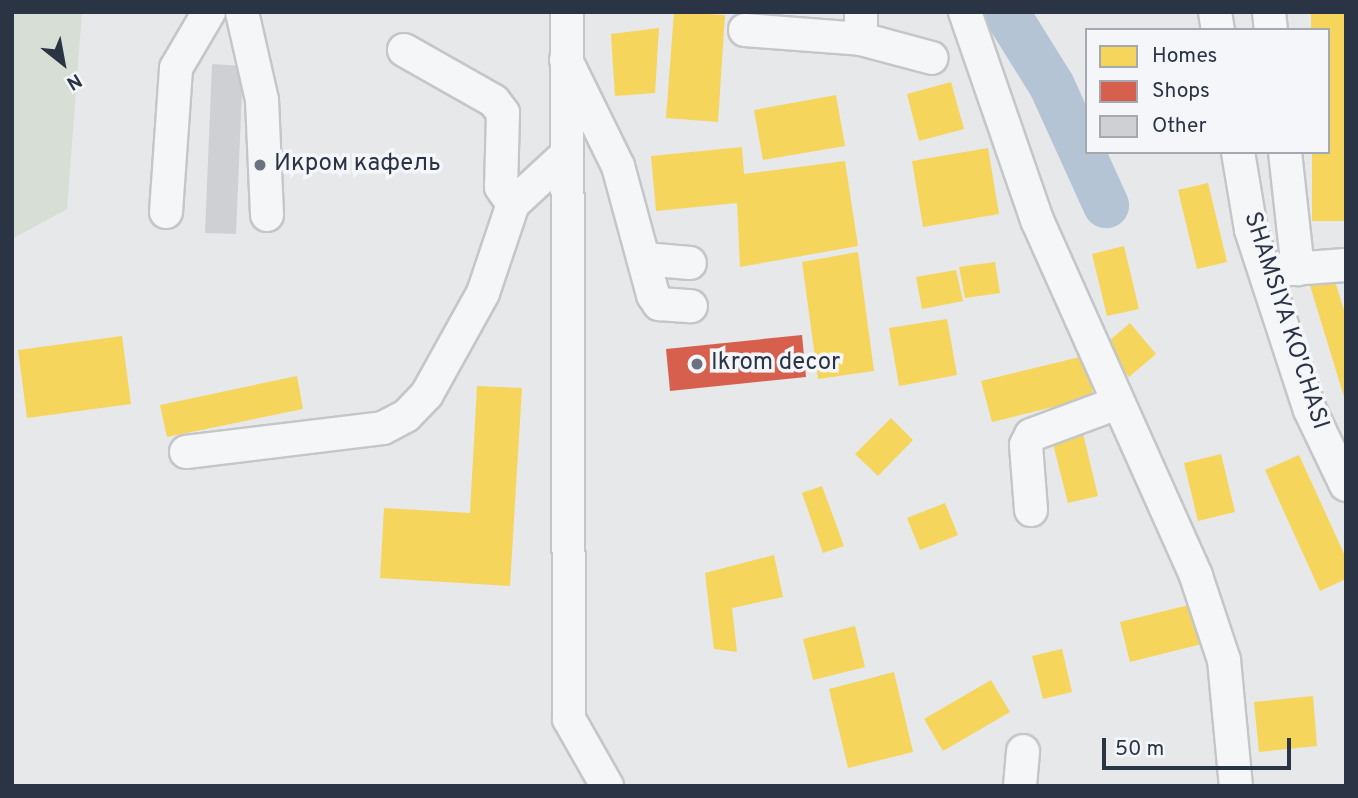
<!DOCTYPE html>
<meta charset="utf-8">
<style>
body{margin:0}
#map{position:relative;width:1358px;height:798px;overflow:hidden;background:#e6e8ea;font-family:Overpass,sans-serif}
div>[style]{position:absolute}
.green>*{inset:0;background:#d6ded6}
.homes>*{inset:0;background:#f6d55c}
.shops>*{inset:0;background:#d6604d}
.river>*{height:46px;margin:-23px;padding:0 23px;transform-origin:23px;border-radius:23px;background:#b4c4d5}
.building>*{inset:0;background:#ced0d3}
.roads{filter:drop-shadow(2px 0 #c4c6c8) drop-shadow(-2px 0 #c4c6c8) drop-shadow(0 2px #c4c6c8) drop-shadow(0 -2px #c4c6c8)}
.minor>*{height:32px;margin:-16px;padding:0 16px;transform-origin:16px;border-radius:16px;background:#f5f6f7}
.dots>*{width:19px;height:19px;translate:-50% -50%;box-sizing:border-box;border:4px solid #f4f6f9;border-radius:50%}
span{translate:-50% -50%;white-space:nowrap;text-align:center;line-height:1.15;-webkit-text-stroke:7px #f4f6f9;paint-order:stroke}
.poi-label{font-size:24px;color:#2b3445}
.left{translate:0 -50%;text-align:left}
.street-label{font-size:24px;color:#2b3445}
.frame{position:absolute;inset:0;border:14px solid #2b3445;pointer-events:none}
.legend{position:absolute;left:1085px;top:28px;width:245px;height:126px;box-sizing:border-box;background:#f4f6f9;border:2px solid #a4a8b1;margin:0;padding:9px 12px;list-style:none;font-size:21px;color:#2b3445}
.legend li{display:flex;align-items:center;gap:14px;height:35px}
.legend b{width:35px;border:2px solid #a4a8b1}
.north{position:absolute;left:28px;top:28px;width:70px;height:70px;-webkit-text-stroke:5px #f4f6f9;paint-order:stroke;rotate:149deg;font-size:19px;font-weight:700;line-height:28px;text-align:center;color:#2b3445}
.north::after{content:'';display:block;margin:auto;width:24px;height:32px;background:#2b3445;clip-path:polygon(50% 0,100% 100%,50% 72%,0 100%)}
.scale{position:absolute;left:1102px;top:738px;width:189px;height:32px;box-sizing:border-box;border:4px solid #2b3445;border-top:0;padding-left:9px;font-size:21px;line-height:24px;white-space:nowrap;color:#2b3445;-webkit-text-stroke:5px #f4f6f9;paint-order:stroke}
</style>
<div id="map">
<div class="green">
<div style="clip-path:polygon(12px 12px,82px 12px,67px 209px,12px 239px)"></div>
</div>
<div class="homes">
<div style="clip-path:polygon(674px 12px,725px 15px,718px 122px,666px 118px)"></div>
<div style="clip-path:polygon(1311px 12px,1346px 12px,1346px 221px,1312px 221px,1312px 152px,1328px 152px,1328px 30px,1311px 30px)"></div>
<div style="clip-path:polygon(659px 28px,655px 93px,615px 96px,611px 34px)"></div>
<div style="clip-path:polygon(951px 82px,964px 129px,919px 141px,907px 94px)"></div>
<div style="clip-path:polygon(836px 95px,845px 146px,763px 160px,754px 110px)"></div>
<div style="clip-path:polygon(742px 147px,744px 174px,845px 161px,858px 246px,740px 267px,737px 203px,656px 211px,651px 156px)"></div>
<div style="clip-path:polygon(988px 148px,999px 214px,923px 227px,912px 161px)"></div>
<div style="clip-path:polygon(1208px 183px,1227px 262px,1197px 269px,1178px 190px)"></div>
<div style="clip-path:polygon(1124px 246px,1139px 309px,1107px 316px,1092px 254px)"></div>
<div style="clip-path:polygon(858px 252px,874px 371px,818px 379px,802px 262px)"></div>
<div style="clip-path:polygon(995px 262px,1000px 293px,965px 298px,959px 267px)"></div>
<div style="clip-path:polygon(956px 270px,963px 301px,922px 309px,916px 277px)"></div>
<div style="clip-path:polygon(1332px 272px,1346px 316px,1345px 400px,1308px 279px)"></div>
<div style="clip-path:polygon(947px 319px,957px 375px,899px 386px,889px 328px)"></div>
<div style="clip-path:polygon(1130px 323px,1156px 354px,1129px 377px,1103px 346px)"></div>
<div style="clip-path:polygon(122px 336px,131px 404px,27px 418px,18px 350px)"></div>
<div style="clip-path:polygon(1084px 356px,1094px 397px,992px 422px,981px 381px)"></div>
<div style="clip-path:polygon(297px 376px,303px 409px,167px 437px,160px 405px)"></div>
<div style="clip-path:polygon(477px 386px,522px 388px,510px 586px,380px 578px,384px 508px,470px 513px)"></div>
<div style="clip-path:polygon(891px 418px,913px 440px,878px 476px,855px 454px)"></div>
<div style="clip-path:polygon(1081px 425px,1098px 496px,1068px 503px,1050px 432px)"></div>
<div style="clip-path:polygon(1221px 454px,1235px 512px,1198px 521px,1184px 463px)"></div>
<div style="clip-path:polygon(1299px 455px,1346px 558px,1346px 579px,1320px 591px,1265px 470px)"></div>
<div style="clip-path:polygon(822px 486px,844px 546px,823px 553px,802px 493px)"></div>
<div style="clip-path:polygon(945px 503px,958px 535px,920px 550px,907px 518px)"></div>
<div style="clip-path:polygon(774px 555px,783px 597px,732px 608px,737px 652px,714px 649px,705px 573px)"></div>
<div style="clip-path:polygon(1197px 603px,1206px 643px,1130px 662px,1120px 622px)"></div>
<div style="clip-path:polygon(855px 626px,865px 667px,813px 680px,803px 639px)"></div>
<div style="clip-path:polygon(1062px 649px,1072px 692px,1043px 699px,1032px 656px)"></div>
<div style="clip-path:polygon(894px 672px,913px 752px,848px 768px,829px 689px)"></div>
<div style="clip-path:polygon(991px 680px,1010px 712px,943px 751px,924px 719px)"></div>
<div style="clip-path:polygon(1313px 696px,1317px 746px,1259px 752px,1254px 702px)"></div>
</div>
<div class="shops">
<div style="clip-path:polygon(802px 335px,806px 377px,670px 391px,666px 349px)"></div>
</div>
<div class="river">
<div style="left:1006px;top:12px;width:87px;rotate:58.1deg"></div>
<div style="left:1052px;top:86px;width:131px;rotate:65.6deg"></div>
</div>
<div class="building">
<div style="clip-path:polygon(212px 64px,243px 66px,236px 234px,205px 233px)"></div>
</div>
<div class="roads">
<div class="minor">
<div style="left:242px;top:12px;width:90px;rotate:77.2deg"></div>
<div style="left:262px;top:100px;width:115px;rotate:87.5deg"></div>
<div style="left:567px;top:12px;width:707px;rotate:89.84deg"></div>
<div style="left:569px;top:719px;width:77px;rotate:60.4deg"></div>
<div style="left:965px;top:12px;width:220px;rotate:70.9deg"></div>
<div style="left:1037px;top:220px;width:390px;rotate:65.9deg"></div>
<div style="left:1196px;top:576px;width:89px;rotate:71.6deg"></div>
<div style="left:1224px;top:660px;width:127px;rotate:84.6deg"></div>
<div style="left:1215px;top:12px;width:18px;rotate:81deg"></div>
<div style="left:1269px;top:12px;width:18px;rotate:84deg"></div>
<div style="left:745px;top:30px;width:116px;rotate:4.4deg"></div>
<div style="left:861px;top:39px;width:27px;rotate:-90deg"></div>
<div style="left:861px;top:39px;width:73px;rotate:15deg"></div>
<div style="left:404px;top:50px;width:103px;rotate:29.5deg"></div>
<div style="left:494px;top:101px;width:15px;rotate:53deg"></div>
<div style="left:503px;top:113px;width:74px;rotate:91.5deg"></div>
<div style="left:501px;top:187px;width:21px;rotate:55deg"></div>
<div style="left:566px;top:60px;width:118px;rotate:63.9deg"></div>
<div style="left:618px;top:166px;width:134px;rotate:74.8deg"></div>
<div style="left:653px;top:295px;width:11px;rotate:56deg"></div>
<div style="left:659px;top:304px;width:32px;rotate:4deg"></div>
<div style="left:1238px;top:152px;width:79px;rotate:80.5deg"></div>
<div style="left:1251px;top:230px;width:189px;rotate:71.9deg"></div>
<div style="left:1310px;top:410px;width:83px;rotate:64.4deg"></div>
<div style="left:1285px;top:152px;width:118px;rotate:83.7deg"></div>
<div style="left:166px;top:212px;width:144px;rotate:-86deg"></div>
<div style="left:176px;top:68px;width:65px;rotate:-59.5deg"></div>
<div style="left:644px;top:259px;width:46px;rotate:5deg"></div>
<div style="left:1277px;top:270px;width:69px;rotate:-4.1deg"></div>
<div style="left:186px;top:452px;width:198px;rotate:-6.9deg"></div>
<div style="left:383px;top:428px;width:26px;rotate:-28deg"></div>
<div style="left:406px;top:416px;width:30px;rotate:-46deg"></div>
<div style="left:427px;top:394px;width:115px;rotate:-61deg"></div>
<div style="left:483px;top:293px;width:94px;rotate:-71.4deg"></div>
<div style="left:513px;top:204px;width:69px;rotate:-42.7deg"></div>
<div style="left:1031px;top:510px;width:65px;rotate:-94.4deg"></div>
<div style="left:1026px;top:445px;width:11px;rotate:-63deg"></div>
<div style="left:1031px;top:435px;width:90px;rotate:-20.3deg"></div>
<div style="left:1020px;top:786px;width:35px;rotate:-85deg"></div>
</div>
</div>
<div class="dots">
<div style="left:260px;top:165px;background:#6c737f"></div>
<div style="left:697px;top:364px;background:#6c737f"></div>
</div>
<div class="poi-label">
<span class="left" style="left:274px;top:165px">Икром кафель</span>
<span class="left" style="left:711px;top:364px">Ikrom decor</span>
</div>
<div class="street-label">
<span style="left:1285px;top:321px;rotate:72deg">SHAMSIYA KO'CHASI</span>
</div>
<div class="frame"></div>
<ul class="legend">
<li><b style="height:19px;background:#f6d55c"></b>Homes</li>
<li><b style="height:19px;background:#d6604d"></b>Shops</li>
<li><b style="height:19px;background:#ced0d3"></b>Other</li>
</ul>
<div class="north">N</div>
<div class="scale">50 m</div>
</div>
